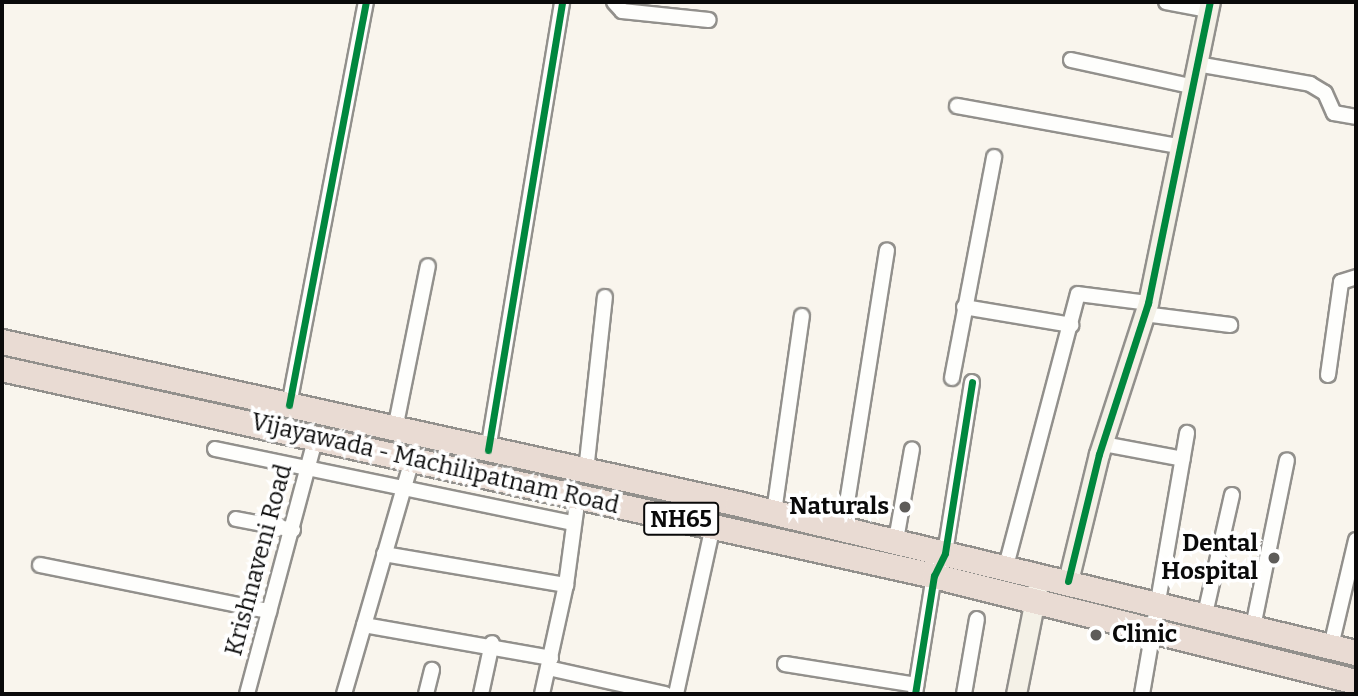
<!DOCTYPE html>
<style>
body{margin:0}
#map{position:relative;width:1358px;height:696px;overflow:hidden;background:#f9f5ed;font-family:Bitter,serif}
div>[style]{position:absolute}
.roads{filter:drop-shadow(2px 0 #92908c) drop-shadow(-2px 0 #92908c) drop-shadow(0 2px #92908c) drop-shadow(0 -2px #92908c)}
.street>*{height:14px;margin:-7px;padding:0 7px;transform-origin:7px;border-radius:7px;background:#fefefc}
.secondary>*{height:19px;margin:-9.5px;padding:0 9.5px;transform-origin:9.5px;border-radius:9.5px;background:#f4f1e7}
.highway>*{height:24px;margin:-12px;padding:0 12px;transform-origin:12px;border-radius:12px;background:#e9dbd3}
.cycleway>*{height:7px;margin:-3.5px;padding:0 3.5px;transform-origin:3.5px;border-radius:3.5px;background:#00873e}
.dots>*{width:19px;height:19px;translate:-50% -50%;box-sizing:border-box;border:4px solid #fff;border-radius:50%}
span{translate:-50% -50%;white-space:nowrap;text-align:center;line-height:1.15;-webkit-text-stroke:7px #fff;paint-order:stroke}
.shield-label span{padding:2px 5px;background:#fff;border:2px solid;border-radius:5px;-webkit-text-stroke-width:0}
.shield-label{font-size:23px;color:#0a0a0a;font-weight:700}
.street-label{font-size:24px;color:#0a0a0a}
.poi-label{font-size:24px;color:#0a0a0a;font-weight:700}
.right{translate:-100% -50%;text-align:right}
.left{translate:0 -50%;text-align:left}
.frame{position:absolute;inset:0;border:4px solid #0a0a0a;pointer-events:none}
</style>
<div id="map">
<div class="roads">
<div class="street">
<div style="left:614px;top:2px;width:12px;rotate:48deg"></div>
<div style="left:622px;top:11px;width:87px;rotate:5.9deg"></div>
<div style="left:1166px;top:2px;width:43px;rotate:10.8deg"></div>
<div style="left:1071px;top:60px;width:122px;rotate:12.3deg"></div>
<div style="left:1197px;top:64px;width:115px;rotate:10deg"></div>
<div style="left:1310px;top:84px;width:17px;rotate:31deg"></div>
<div style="left:1325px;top:93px;width:22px;rotate:66deg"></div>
<div style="left:1334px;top:113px;width:22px;rotate:10deg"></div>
<div style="left:957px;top:106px;width:225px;rotate:10.3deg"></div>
<div style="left:964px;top:307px;width:109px;rotate:9.5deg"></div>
<div style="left:1144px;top:314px;width:87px;rotate:7.3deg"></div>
<div style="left:1328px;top:375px;width:94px;rotate:-82deg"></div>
<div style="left:1341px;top:282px;width:16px;rotate:-18deg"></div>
<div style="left:952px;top:378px;width:225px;rotate:-79.2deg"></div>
<div style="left:289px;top:405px;width:410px;rotate:-79.2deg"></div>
<div style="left:395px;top:429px;width:166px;rotate:-78.6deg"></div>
<div style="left:1103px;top:444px;width:81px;rotate:10.6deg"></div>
<div style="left:215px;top:449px;width:365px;rotate:11.7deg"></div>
<div style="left:488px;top:450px;width:454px;rotate:-80.6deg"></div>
<div style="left:586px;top:471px;width:175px;rotate:-83.8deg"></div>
<div style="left:774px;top:512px;width:198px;rotate:-81.9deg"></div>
<div style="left:236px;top:519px;width:58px;rotate:10.9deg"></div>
<div style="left:843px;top:528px;width:281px;rotate:-81deg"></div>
<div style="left:896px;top:540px;width:92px;rotate:-80deg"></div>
<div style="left:384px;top:554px;width:185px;rotate:9.7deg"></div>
<div style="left:40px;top:565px;width:234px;rotate:11.4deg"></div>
<div style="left:1006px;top:566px;width:281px;rotate:-75.2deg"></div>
<div style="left:1078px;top:294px;width:71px;rotate:7.3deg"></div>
<div style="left:1205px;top:614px;width:122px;rotate:-77.2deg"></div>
<div style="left:364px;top:625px;width:190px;rotate:10deg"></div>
<div style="left:1253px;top:627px;width:170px;rotate:-78.5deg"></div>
<div style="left:1331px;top:646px;width:109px;rotate:-76.7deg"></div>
<div style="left:785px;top:664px;width:133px;rotate:9.1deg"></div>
<div style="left:548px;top:668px;width:120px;rotate:12.5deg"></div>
<div style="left:247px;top:694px;width:266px;rotate:-75deg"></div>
<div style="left:344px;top:694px;width:244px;rotate:-73.8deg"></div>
<div style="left:426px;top:694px;width:25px;rotate:-76deg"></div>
<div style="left:481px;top:694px;width:52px;rotate:-77.8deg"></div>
<div style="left:542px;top:694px;width:112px;rotate:-77.6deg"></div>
<div style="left:566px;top:585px;width:90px;rotate:-82.3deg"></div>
<div style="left:676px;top:694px;width:172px;rotate:-77.6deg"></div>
<div style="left:915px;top:694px;width:120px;rotate:-80.9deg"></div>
<div style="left:934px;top:576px;width:25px;rotate:-64deg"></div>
<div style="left:945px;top:553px;width:173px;rotate:-81deg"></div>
<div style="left:964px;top:694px;width:76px;rotate:-80.2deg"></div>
<div style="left:1142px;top:694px;width:265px;rotate:-80.2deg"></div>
</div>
<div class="secondary">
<div style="left:1068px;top:581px;width:131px;rotate:-76.3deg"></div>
<div style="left:1099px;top:454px;width:159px;rotate:-72deg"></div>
<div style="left:1148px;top:303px;width:307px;rotate:-78.4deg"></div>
<div style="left:1016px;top:694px;width:107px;rotate:-78.7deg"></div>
</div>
<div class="highway">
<div style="left:2px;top:342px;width:754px;rotate:12.41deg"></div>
<div style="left:738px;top:504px;width:636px;rotate:13.56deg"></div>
<div style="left:2px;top:369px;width:955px;rotate:12.52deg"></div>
<div style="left:934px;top:576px;width:435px;rotate:14.1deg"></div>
</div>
</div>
<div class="cycleway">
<div style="left:289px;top:405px;width:410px;rotate:-79.2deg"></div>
<div style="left:488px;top:450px;width:454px;rotate:-80.6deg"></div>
<div style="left:1068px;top:581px;width:131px;rotate:-76.3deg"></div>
<div style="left:1099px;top:454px;width:159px;rotate:-72deg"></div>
<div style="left:1148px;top:303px;width:307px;rotate:-78.4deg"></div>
<div style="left:915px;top:694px;width:120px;rotate:-80.9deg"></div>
<div style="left:934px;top:576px;width:25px;rotate:-64deg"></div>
<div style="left:945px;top:553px;width:173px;rotate:-81deg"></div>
</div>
<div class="dots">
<div style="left:905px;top:507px;background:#5e5c59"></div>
<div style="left:1274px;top:558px;background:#5e5c59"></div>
<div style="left:1096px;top:635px;background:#5e5c59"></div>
</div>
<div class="shield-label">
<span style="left:681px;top:519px">NH65</span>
</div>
<div class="street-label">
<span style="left:435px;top:464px;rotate:13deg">Vijayawada - Machilipatnam Road</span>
<span style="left:259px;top:560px;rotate:-75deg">Krishnaveni Road</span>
</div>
<div class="poi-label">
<span class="right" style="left:889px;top:507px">Naturals</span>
<span class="right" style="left:1258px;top:558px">Dental<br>Hospital</span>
<span class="left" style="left:1112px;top:635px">Clinic</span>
</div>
<div class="frame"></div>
</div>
